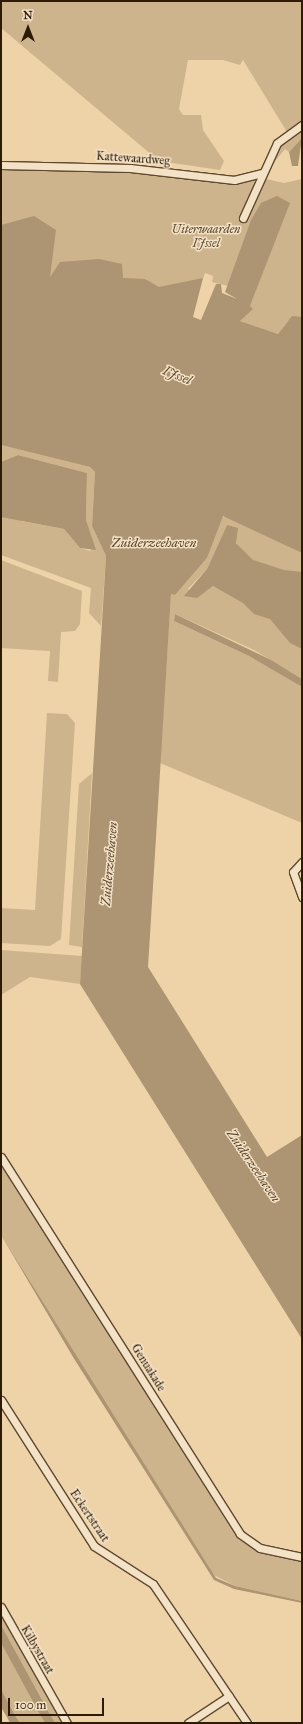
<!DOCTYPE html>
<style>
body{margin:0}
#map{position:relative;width:303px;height:1724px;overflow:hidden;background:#eed3a9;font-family:"IM FELL Great Primer",serif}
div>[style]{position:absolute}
.green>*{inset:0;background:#cdb48d}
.water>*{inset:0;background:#ad9472}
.roads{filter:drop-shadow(1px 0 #5e4930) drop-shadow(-1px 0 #5e4930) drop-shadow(0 1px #5e4930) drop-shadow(0 -1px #5e4930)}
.minor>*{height:7px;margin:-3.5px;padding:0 3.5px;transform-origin:3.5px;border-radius:3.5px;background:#f4e2c7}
span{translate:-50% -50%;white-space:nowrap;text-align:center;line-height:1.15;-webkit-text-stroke:3px #f4e2c7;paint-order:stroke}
.street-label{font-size:12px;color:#2e1b07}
.park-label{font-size:12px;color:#5e492f;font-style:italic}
.water-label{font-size:13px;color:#5a452c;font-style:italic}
.frame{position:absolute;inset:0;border:2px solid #2e1b07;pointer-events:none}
.north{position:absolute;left:8px;top:8px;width:40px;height:40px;-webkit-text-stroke:3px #f4e2c7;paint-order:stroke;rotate:0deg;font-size:11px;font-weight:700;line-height:16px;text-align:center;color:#2e1b07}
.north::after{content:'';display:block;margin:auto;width:14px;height:18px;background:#2e1b07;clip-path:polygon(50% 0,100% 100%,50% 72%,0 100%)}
.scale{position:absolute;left:8px;top:1698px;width:96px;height:18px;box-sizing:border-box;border:2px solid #2e1b07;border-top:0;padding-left:5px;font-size:12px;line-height:14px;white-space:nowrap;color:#2e1b07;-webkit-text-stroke:3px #f4e2c7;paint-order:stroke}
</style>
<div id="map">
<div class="green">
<div style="clip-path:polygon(1px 1px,302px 1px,302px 122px,287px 132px,243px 60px,240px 65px,223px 60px,188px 60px,179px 109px,183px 115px,201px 115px,203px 130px,224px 161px,220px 170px,159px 161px,1px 28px)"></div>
<div style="clip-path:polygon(302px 128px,302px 138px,289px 152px,285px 149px,272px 165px,269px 164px,278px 147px)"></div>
<div style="clip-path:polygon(1px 168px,140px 171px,241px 181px,255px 179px,256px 182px,262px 178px,284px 183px,302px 179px,302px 364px,288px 321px,278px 334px,240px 321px,250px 306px,279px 229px,231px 276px,228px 286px,212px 282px,213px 276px,205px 273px,189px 319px,1px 270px)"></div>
<div style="clip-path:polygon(1px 445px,90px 467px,95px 472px,92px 526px,106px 556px,101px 626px,89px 613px,91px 588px,1px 555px,1px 471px,21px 521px,64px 529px,80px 548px,91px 551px,86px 520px,87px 473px,18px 455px,1px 462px)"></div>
<div style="clip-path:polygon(evenodd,227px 516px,302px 553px,302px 679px,254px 650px,175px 614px,174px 621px,249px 656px,302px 687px,302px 823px,160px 763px,171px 594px,175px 595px,207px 558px,220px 518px,227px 516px,227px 525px,241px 551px,240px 600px,213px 586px,196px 598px,188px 589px,207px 569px,227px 525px)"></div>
<div style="clip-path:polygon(1px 560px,82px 591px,80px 624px,75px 631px,61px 632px,58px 682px,48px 681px,50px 651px,1px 648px)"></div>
<div style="clip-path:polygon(47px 713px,67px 714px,75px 723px,61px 939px,50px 946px,1px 943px,1px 908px,35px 910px)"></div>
<div style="clip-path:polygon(92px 773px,82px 947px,69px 945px,79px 784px)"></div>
<div style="clip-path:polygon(1px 950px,82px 956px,80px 984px,30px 977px,1px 995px)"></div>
<div style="clip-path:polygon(1px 1163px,234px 1533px,256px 1550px,302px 1561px,302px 1601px,235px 1586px,214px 1575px,1px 1235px)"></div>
<div style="clip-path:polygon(1px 1609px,64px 1723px,55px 1723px,1px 1625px)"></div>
<div style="clip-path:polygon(1px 1643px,39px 1713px,45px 1723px,20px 1723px,1px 1689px)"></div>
</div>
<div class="water">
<div style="clip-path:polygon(302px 138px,298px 166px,292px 166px,289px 152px)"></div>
<div style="clip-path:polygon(277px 196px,290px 203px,250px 306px,253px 309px,240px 321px,278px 334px,292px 316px,302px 317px,302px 553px,223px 516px,207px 558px,175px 595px,171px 594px,148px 967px,267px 1157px,302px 1135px,302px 1339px,80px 984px,106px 556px,92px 526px,95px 472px,90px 467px,1px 445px,1px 225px,34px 216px,56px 230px,50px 277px,60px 262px,99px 259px,122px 264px,123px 278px,145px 279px,159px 287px,203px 278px,193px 317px,201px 320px,216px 284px,221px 284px,222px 293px,237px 299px,225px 292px,251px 220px,261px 203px)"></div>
<div style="clip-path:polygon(18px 455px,87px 473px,86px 520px,96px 550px,80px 548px,64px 529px,1px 517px,1px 462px)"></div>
<div style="clip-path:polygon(227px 525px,238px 528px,236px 543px,253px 560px,284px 570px,302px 572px,302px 649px,290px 643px,270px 619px,254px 614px,243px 603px,213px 586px,197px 598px,184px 596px,207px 569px)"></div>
<div style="clip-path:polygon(175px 614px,271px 660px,302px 679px,302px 687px,249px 656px,174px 621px)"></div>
<div style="clip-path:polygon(1px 1235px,216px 1578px,235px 1586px,302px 1601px,302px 1603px,234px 1589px,214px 1580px,73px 1357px)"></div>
<div style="clip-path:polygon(1px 1625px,46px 1707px,55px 1723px,45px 1723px,39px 1713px,1px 1643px)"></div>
<div style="clip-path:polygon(1px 1689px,15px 1715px,20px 1723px,10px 1723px,8px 1719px,1px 1707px)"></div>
</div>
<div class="roads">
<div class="minor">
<div style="left:1px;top:165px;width:129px;rotate:1.3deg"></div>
<div style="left:130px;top:168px;width:105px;rotate:6.6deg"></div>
<div style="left:234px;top:180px;width:29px;rotate:-14deg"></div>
<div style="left:243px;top:218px;width:82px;rotate:-65.6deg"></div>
<div style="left:277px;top:143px;width:31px;rotate:-36deg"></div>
<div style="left:302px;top:862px;width:13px;rotate:132deg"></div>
<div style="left:293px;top:872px;width:27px;rotate:70deg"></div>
<div style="left:1px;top:1157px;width:446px;rotate:57.6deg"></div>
<div style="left:240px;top:1534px;width:24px;rotate:35deg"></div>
<div style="left:260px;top:1548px;width:43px;rotate:12.1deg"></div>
<div style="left:1px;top:1400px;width:173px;rotate:57.5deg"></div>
<div style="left:94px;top:1546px;width:70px;rotate:32.8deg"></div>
<div style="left:153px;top:1584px;width:168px;rotate:55.9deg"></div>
<div style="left:1px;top:1607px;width:133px;rotate:60.4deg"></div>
<div style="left:188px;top:1723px;width:49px;rotate:-33.4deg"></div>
</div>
</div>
<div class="street-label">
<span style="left:133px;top:159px;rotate:4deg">Kattewaardweg</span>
<span style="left:148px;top:1368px;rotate:58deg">Genuakade</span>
<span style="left:89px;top:1516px;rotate:56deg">Eckertstraat</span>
<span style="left:37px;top:1650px;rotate:60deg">Kilbystraat</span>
</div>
<div class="park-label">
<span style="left:206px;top:237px">Uiterwaarden<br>IJssel</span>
</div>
<div class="water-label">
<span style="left:177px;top:376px;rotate:22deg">IJssel</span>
<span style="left:154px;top:543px">Zuiderzeehaven</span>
<span style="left:110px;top:864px;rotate:-85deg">Zuiderzeehaven</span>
<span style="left:253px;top:1166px;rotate:56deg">Zuiderzeehaven</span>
</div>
<div class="frame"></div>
<div class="north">N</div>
<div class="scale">100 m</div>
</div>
